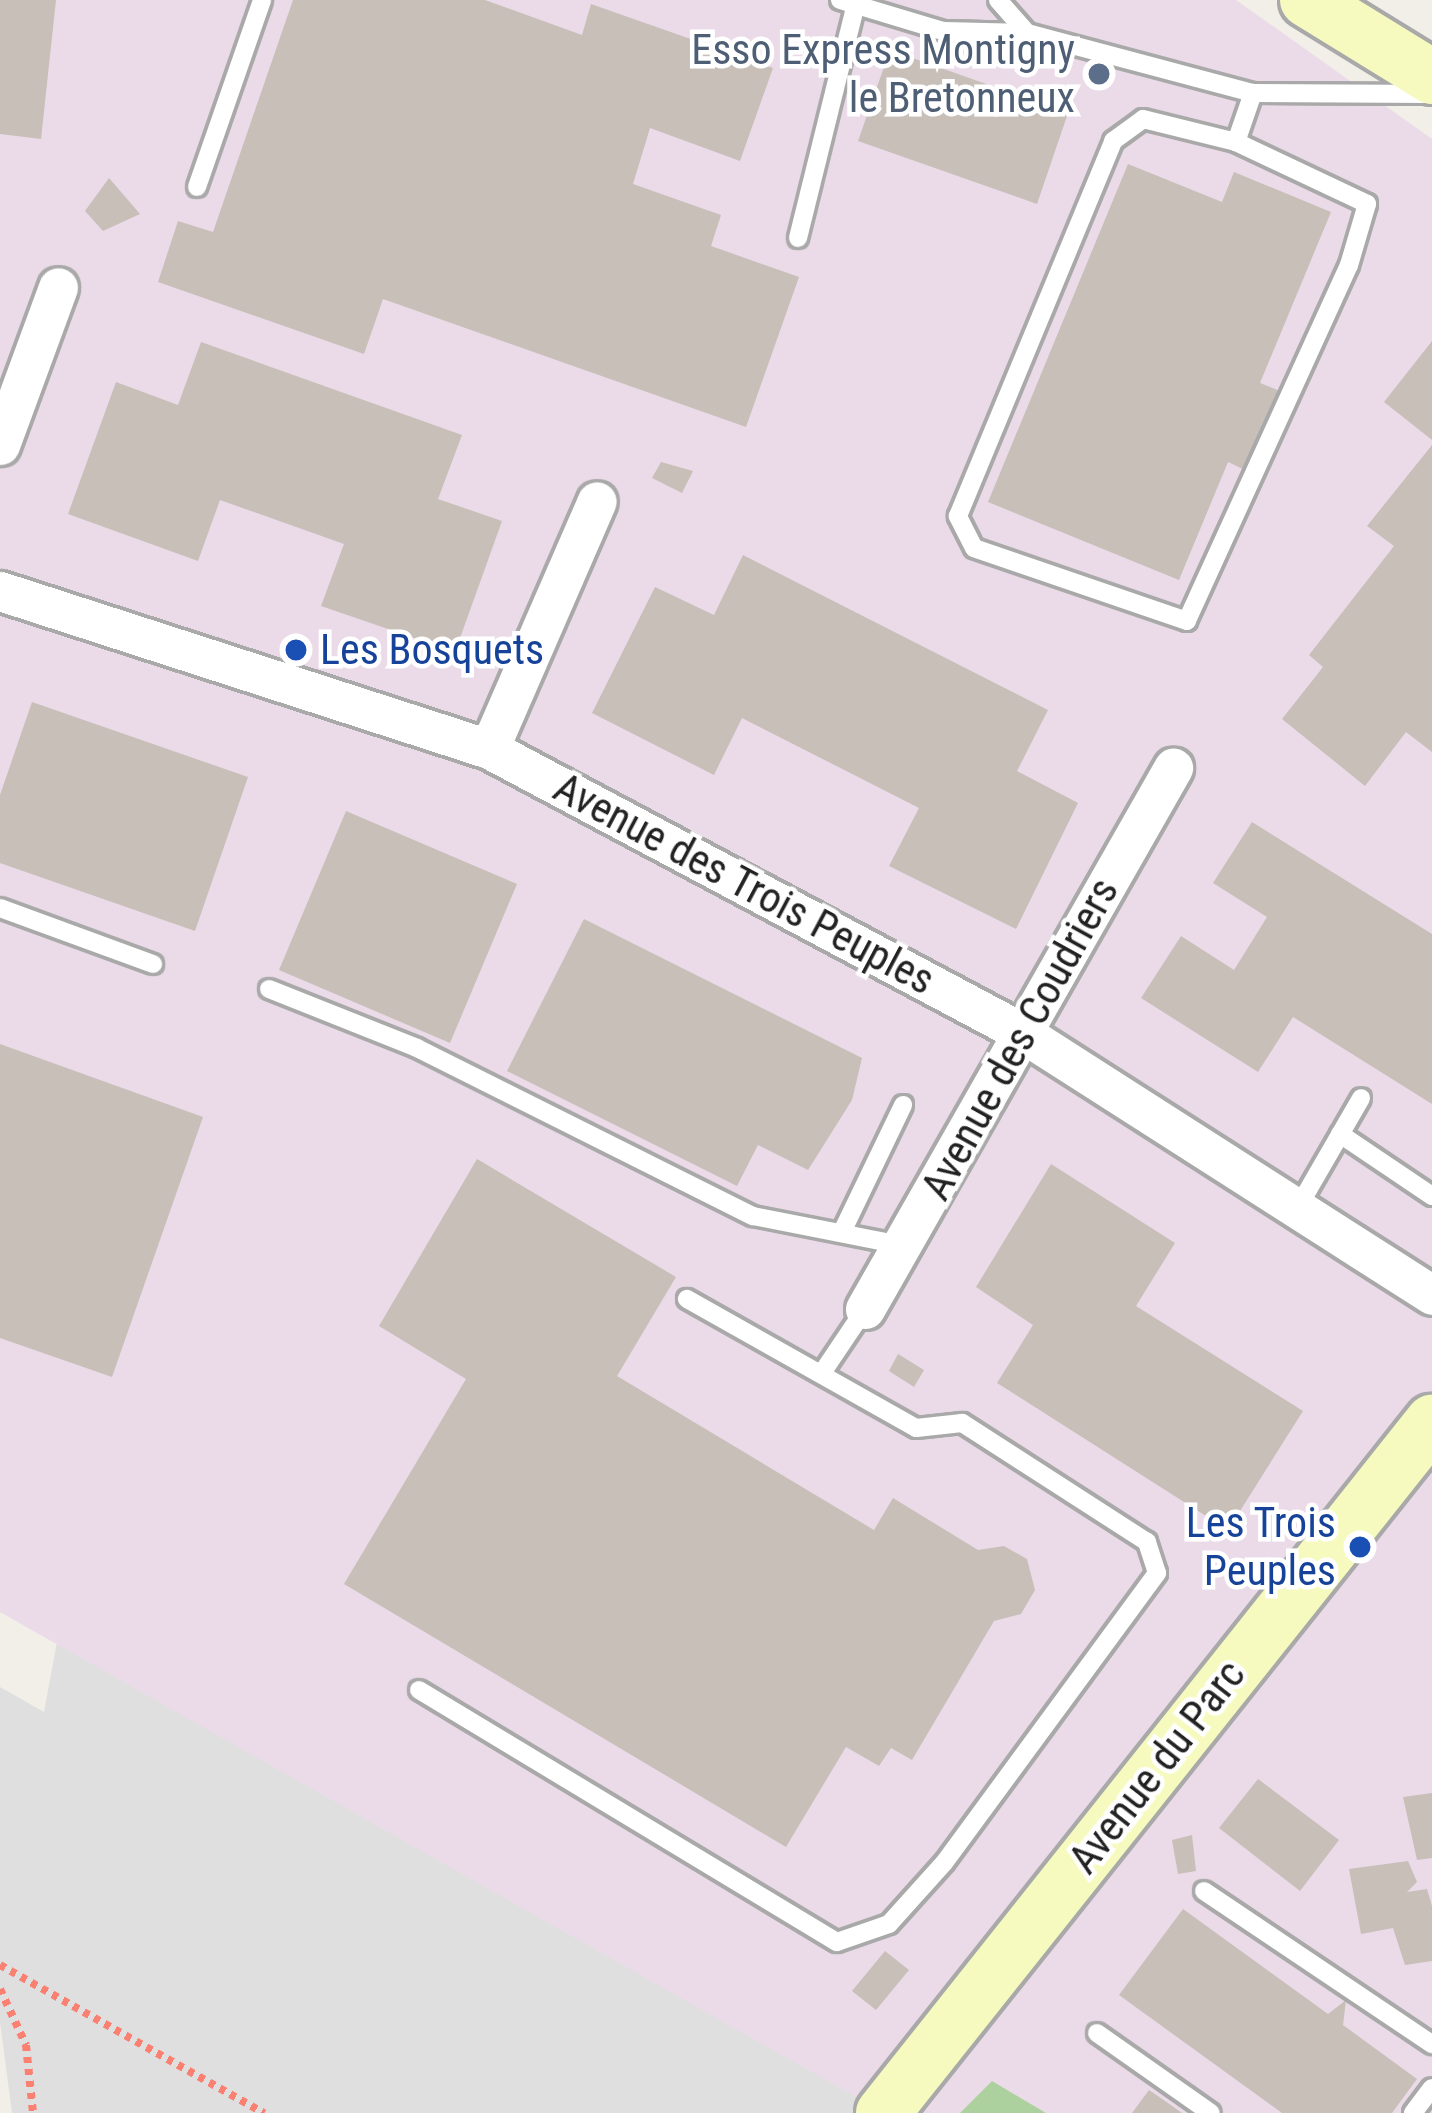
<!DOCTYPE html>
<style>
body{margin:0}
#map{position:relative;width:1432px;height:2113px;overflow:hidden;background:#f2efe9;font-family:"Roboto Condensed",sans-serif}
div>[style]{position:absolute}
.residential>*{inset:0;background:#e0dfdf}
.industrial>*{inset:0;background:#ebdbe8}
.forest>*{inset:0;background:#add19e}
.building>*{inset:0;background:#c7bfb8}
.path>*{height:8px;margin-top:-4px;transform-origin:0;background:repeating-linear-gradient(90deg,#fa8072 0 6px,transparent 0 12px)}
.roads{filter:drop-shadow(3px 0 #a9a9a9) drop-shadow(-3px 0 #a9a9a9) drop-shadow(0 3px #a9a9a9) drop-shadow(0 -3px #a9a9a9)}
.lane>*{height:18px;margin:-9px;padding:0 9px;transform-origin:9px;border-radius:9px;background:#fff}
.street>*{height:39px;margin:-19.5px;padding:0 19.5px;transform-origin:19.5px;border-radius:19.5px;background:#fff}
.secondary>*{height:54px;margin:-27px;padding:0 27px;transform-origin:27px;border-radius:27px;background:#f7fabf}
.dots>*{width:33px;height:33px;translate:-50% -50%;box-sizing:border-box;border:6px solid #fff;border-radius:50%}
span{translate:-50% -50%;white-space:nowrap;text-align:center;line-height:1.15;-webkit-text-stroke:9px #fff;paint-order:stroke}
.service-label{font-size:42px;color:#4e5e75}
.right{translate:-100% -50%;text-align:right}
.transit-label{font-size:42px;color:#164399}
.left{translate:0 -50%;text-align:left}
.street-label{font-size:42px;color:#222}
</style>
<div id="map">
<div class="residential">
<div style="clip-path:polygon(59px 1631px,898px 2113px,12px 2113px,0 2022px,0 1687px,44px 1712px)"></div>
</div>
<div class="industrial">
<div style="clip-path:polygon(0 0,1236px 0,1432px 139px,1432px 2113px,884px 2113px,0 1612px)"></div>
</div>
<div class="forest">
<div style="clip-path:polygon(992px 2081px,1046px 2113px,960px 2113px)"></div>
</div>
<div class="building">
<div style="clip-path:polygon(0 0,56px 0,41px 139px,0 134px)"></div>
<div style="clip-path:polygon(293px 0,485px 0,582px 35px,591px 4px,773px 68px,740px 161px,650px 128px,633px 184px,721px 215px,711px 246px,799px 277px,746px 427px,383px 299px,364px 354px,158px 282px,178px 221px,213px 232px)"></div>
<div style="clip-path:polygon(890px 50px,1068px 113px,1037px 204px,858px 141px)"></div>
<div style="clip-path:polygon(1128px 164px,1222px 202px,1234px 172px,1331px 212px,1260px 383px,1280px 391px,1247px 471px,1228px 462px,1179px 580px,988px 502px)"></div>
<div style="clip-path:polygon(109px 178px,140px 214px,103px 231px,85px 211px)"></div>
<div style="clip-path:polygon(1432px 341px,1432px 440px,1384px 402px)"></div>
<div style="clip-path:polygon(201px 342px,462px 435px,438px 499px,502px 521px,455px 652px,321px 606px,344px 544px,220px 500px,198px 561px,68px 514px,116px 382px,178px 405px)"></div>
<div style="clip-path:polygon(1432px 445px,1432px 752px,1406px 732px,1365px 786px,1282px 719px,1323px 667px,1309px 655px,1394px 546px,1367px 526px)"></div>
<div style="clip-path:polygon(661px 462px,693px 471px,682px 493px,652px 478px)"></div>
<div style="clip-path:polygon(743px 555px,1048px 710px,1017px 771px,1078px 803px,1016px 929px,889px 866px,919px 808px,742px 718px,714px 775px,592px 713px,655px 587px,714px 615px)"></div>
<div style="clip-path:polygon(32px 702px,248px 777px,195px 931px,0 863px,0 795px)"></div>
<div style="clip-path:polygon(346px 811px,517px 884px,450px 1043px,279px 970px)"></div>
<div style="clip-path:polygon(1252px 822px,1432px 934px,1432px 1104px,1293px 1017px,1258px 1072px,1141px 998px,1181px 936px,1234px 970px,1267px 917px,1213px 883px)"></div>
<div style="clip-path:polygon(584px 919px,862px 1058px,852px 1100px,808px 1170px,758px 1145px,737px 1186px,507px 1071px)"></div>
<div style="clip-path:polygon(0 1044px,203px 1117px,112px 1377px,0 1338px)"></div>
<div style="clip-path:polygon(477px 1159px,676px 1277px,617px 1376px,874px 1530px,893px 1498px,978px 1550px,1004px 1546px,1027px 1559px,1035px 1590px,1021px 1614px,994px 1621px,912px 1760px,891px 1748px,879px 1766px,846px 1747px,786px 1847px,344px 1584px,466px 1379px,379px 1326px)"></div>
<div style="clip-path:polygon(1051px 1164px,1175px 1243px,1136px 1306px,1303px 1411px,1228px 1530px,997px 1383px,1033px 1325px,976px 1287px)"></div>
<div style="clip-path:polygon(898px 1354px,924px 1370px,914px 1387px,889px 1371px)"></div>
<div style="clip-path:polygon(1258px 1779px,1339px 1840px,1300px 1891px,1219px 1828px)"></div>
<div style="clip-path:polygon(1432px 1793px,1432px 1858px,1417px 1860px,1403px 1797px)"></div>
<div style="clip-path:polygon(1192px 1835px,1196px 1871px,1178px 1874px,1172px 1840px)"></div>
<div style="clip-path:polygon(1408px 1861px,1417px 1882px,1407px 1892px,1427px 1889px,1432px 1906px,1432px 1961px,1405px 1965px,1393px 1928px,1361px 1934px,1349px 1869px)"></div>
<div style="clip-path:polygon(1183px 1909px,1328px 2014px,1346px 2000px,1343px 2025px,1417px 2079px,1392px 2113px,1282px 2113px,1119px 1995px)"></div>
<div style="clip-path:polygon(885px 1951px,909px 1970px,876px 2010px,852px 1991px)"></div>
<div style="clip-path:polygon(1149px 2090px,1168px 2103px,1182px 2113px,1132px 2113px)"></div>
</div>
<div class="path">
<div style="left:0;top:1965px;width:303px;rotate:29.3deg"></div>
<div style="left:0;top:1989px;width:62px;rotate:65.1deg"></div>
<div style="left:26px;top:2045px;width:68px;rotate:84.1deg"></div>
</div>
<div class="roads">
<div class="lane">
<div style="left:840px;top:0;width:108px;rotate:16.8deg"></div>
<div style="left:943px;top:31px;width:84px;rotate:1.4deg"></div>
<div style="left:998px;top:0;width:44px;rotate:48.7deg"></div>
<div style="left:1027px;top:33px;width:234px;rotate:14.9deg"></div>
<div style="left:1253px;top:93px;width:179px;rotate:0.3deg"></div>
<div style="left:1143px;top:119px;width:96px;rotate:13.9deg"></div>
<div style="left:1236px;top:142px;width:145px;rotate:25.3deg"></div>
<div style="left:1367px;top:204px;width:64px;rotate:106.4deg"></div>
<div style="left:1349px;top:265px;width:391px;rotate:114.5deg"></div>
<div style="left:1187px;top:621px;width:225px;rotate:-161.1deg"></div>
<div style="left:974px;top:548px;width:36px;rotate:-117deg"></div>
<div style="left:958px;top:516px;width:406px;rotate:-67.5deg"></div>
<div style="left:1113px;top:141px;width:37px;rotate:-36deg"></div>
<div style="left:1236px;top:142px;width:52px;rotate:-70.9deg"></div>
<div style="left:197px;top:187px;width:198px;rotate:-70.8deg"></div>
<div style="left:798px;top:238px;width:241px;rotate:-76.1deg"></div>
<div style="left:0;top:908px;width:163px;rotate:20.1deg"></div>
<div style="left:269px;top:989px;width:159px;rotate:21.7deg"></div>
<div style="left:417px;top:1048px;width:376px;rotate:26.6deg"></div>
<div style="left:753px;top:1216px;width:151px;rotate:11.1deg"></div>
<div style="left:1340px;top:1134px;width:111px;rotate:34deg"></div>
<div style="left:1297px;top:1209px;width:128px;rotate:-60deg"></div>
<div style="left:842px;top:1232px;width:141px;rotate:-64.3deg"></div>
<div style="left:824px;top:1370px;width:73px;rotate:-56.1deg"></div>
<div style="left:419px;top:1690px;width:488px;rotate:31.1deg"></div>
<div style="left:837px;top:1942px;width:55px;rotate:-19.1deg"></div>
<div style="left:889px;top:1924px;width:82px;rotate:-48deg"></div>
<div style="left:944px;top:1863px;width:360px;rotate:-53.7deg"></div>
<div style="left:1157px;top:1573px;width:33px;rotate:-108deg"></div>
<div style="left:1147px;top:1542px;width:220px;rotate:-147.2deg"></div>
<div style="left:962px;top:1423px;width:46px;rotate:173.8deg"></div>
<div style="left:916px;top:1428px;width:263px;rotate:-150.6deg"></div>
<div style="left:1204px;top:1891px;width:275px;rotate:33.9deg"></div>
<div style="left:1097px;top:2033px;width:139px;rotate:35.1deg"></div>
<div style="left:1413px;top:2113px;width:31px;rotate:-53deg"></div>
</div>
<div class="street">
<div style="left:0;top:445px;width:168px;rotate:-69.8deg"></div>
<div style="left:0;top:591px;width:514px;rotate:17.91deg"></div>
<div style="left:489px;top:749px;width:603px;rotate:28.01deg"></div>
<div style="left:1021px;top:1032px;width:488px;rotate:32.6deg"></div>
<div style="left:489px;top:749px;width:270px;rotate:-66.5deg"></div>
<div style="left:865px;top:1309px;width:623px;rotate:-60.35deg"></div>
</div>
<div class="secondary">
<div style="left:1307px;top:0;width:147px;rotate:31.6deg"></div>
<div style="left:883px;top:2113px;width:883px;rotate:-51.53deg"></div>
</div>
</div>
<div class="dots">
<div style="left:1099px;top:74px;background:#5c6f8a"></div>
<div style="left:296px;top:650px;background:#1a4fb4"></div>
<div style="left:1360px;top:1547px;background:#1a4fb4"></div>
</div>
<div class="service-label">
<span class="right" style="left:1075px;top:74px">Esso Express Montigny<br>le Bretonneux</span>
</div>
<div class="transit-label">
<span class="left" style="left:320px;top:650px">Les Bosquets</span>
<span class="right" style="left:1336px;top:1547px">Les Trois<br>Peuples</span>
</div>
<div class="street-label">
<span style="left:744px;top:884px;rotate:28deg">Avenue des Trois Peuples</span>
<span style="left:1020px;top:1039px;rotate:-61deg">Avenue des Coudriers</span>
<span style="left:1157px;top:1767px;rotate:-52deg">Avenue du Parc</span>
</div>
</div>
